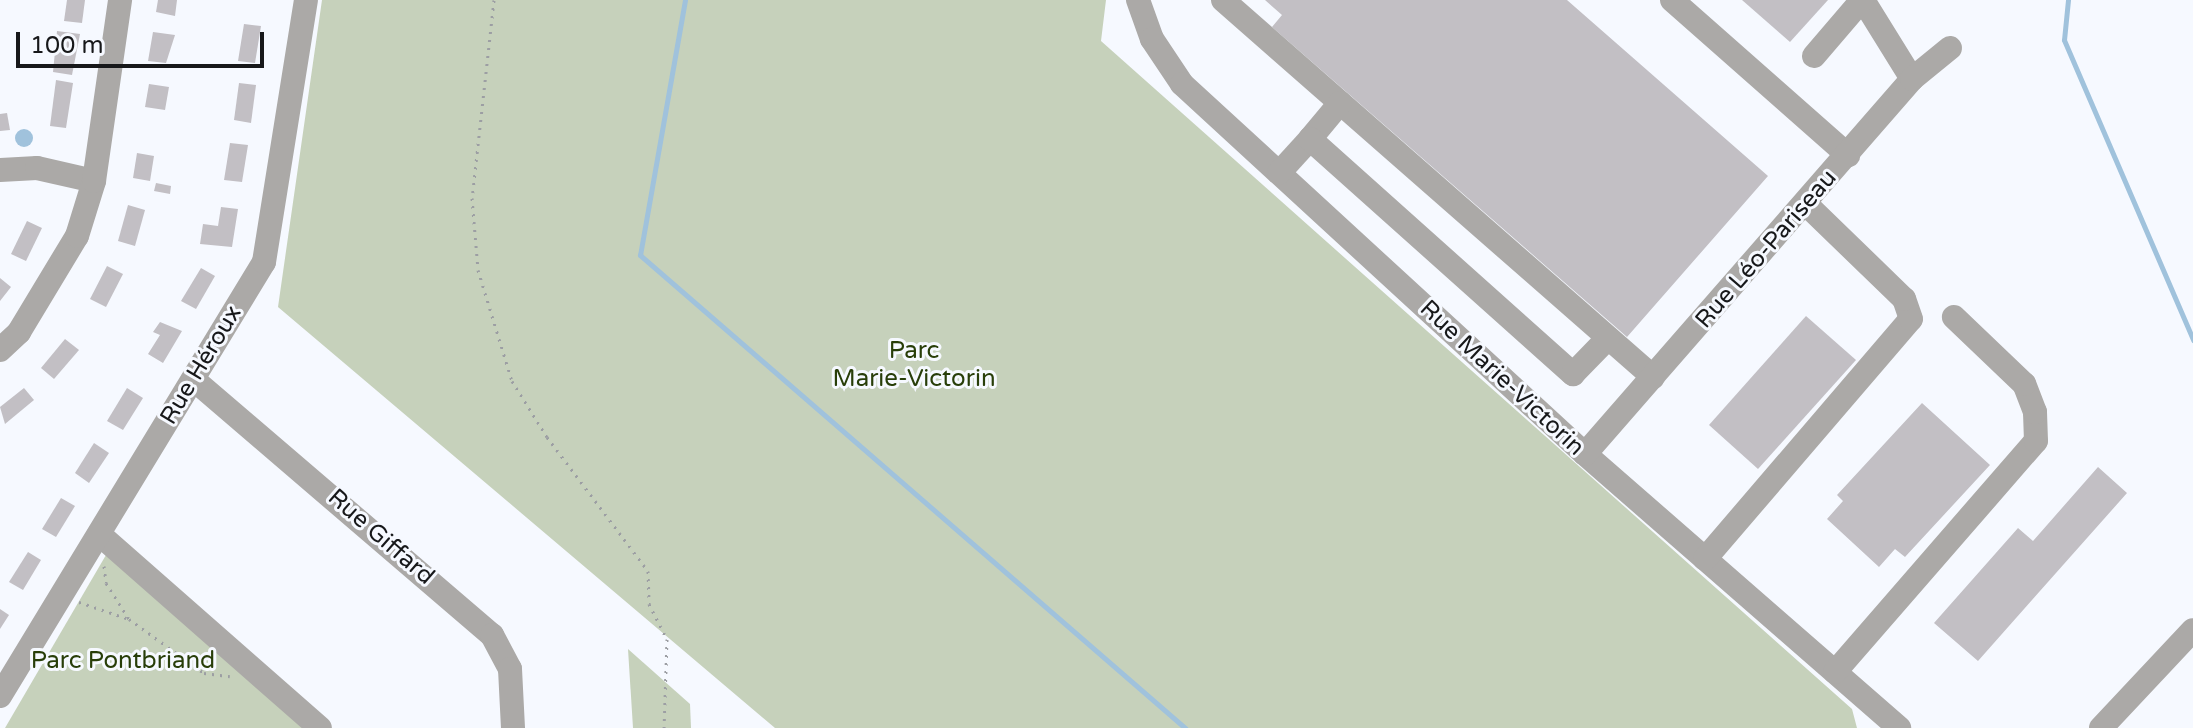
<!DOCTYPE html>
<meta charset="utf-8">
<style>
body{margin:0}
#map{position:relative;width:2193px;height:728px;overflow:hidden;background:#f6f9ff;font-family:"Varela Round",sans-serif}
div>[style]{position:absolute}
.green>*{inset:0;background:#c6d1bb}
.water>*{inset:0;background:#a0c2dc}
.round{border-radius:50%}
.stream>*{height:5px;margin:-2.5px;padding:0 2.5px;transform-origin:2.5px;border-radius:2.5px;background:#a0c2dc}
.building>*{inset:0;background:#c2bfc4}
.path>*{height:3px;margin-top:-1.5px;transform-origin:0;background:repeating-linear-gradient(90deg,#9c9ea3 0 2px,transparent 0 8px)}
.minor>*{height:24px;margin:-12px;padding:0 12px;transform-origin:12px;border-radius:12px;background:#aba9a7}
span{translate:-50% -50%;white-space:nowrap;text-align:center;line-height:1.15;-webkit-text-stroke:6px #f6f9ff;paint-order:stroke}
.street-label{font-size:24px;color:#17181a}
.park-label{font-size:24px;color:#283e09}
.scale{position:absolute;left:16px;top:32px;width:248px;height:36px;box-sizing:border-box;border:4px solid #17181a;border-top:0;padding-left:10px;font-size:24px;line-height:28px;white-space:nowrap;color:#17181a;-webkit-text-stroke:6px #f6f9ff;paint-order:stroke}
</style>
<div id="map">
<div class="green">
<div style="clip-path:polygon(322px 0,1106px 0,1101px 41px,1852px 709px,1857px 728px,775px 728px,278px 307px)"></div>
<div style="clip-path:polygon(106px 555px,303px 728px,5px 728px)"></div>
<div style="clip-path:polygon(628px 649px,690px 704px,691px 728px,633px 728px)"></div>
</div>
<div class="water">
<div class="round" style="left:15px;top:129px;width:18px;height:18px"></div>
</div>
<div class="stream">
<div style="left:685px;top:0;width:259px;rotate:100deg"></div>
<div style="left:640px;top:255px;width:722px;rotate:40.95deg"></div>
<div style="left:2068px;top:0;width:40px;rotate:95.7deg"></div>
<div style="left:2064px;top:40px;width:327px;rotate:66.7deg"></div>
</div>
<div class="building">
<div style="clip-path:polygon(67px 0,85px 0,82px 23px,64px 21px)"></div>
<div style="clip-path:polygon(158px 0,177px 0,175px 16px,156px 12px)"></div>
<div style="clip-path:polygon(1265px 0,1567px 0,1768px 176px,1627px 337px,1272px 27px,1282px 15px)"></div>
<div style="clip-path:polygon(1742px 0,1828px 0,1790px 42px)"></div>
<div style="clip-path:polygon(244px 24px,261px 26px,255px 63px,238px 61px)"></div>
<div style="clip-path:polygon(57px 31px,80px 34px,72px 75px,53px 72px)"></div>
<div style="clip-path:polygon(153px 32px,175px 35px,166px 63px,148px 61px)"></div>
<div style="clip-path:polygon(56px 80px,73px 83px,66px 128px,50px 126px)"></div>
<div style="clip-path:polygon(239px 83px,256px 85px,251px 123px,234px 120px)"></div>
<div style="clip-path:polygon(149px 84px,169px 87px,165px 110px,145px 107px)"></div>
<div style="clip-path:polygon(7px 113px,10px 130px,0 131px,0 114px)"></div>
<div style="clip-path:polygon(230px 143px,248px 145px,242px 182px,224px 180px)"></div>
<div style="clip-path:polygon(137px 153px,154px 156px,150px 181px,133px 178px)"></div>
<div style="clip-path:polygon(156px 183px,171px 186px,170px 194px,154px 191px)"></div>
<div style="clip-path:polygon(128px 205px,145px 210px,135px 246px,118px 241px)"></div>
<div style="clip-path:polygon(221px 207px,238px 209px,232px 247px,200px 244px,203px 224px,218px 226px)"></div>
<div style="clip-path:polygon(27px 221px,42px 228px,26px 261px,11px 254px)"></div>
<div style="clip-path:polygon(107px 266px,123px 274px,106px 307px,90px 299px)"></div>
<div style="clip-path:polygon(201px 268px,215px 276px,196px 309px,181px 301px)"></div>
<div style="clip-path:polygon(0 278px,11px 287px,0 301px)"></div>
<div style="clip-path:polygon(1806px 316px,1856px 360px,1758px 469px,1709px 425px)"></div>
<div style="clip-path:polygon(160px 322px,182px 331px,163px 363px,148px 354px,160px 335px,153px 332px)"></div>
<div style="clip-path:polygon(65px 339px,79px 350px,54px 379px,41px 368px)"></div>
<div style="clip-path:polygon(24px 388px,34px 400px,5px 424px,0 407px)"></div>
<div style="clip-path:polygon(127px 388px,143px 398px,123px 430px,107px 421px)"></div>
<div style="clip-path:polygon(1922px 403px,1990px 465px,1905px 557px,1895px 549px,1879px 567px,1827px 519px,1843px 501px,1837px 495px)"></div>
<div style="clip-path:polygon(94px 443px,109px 453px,89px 483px,75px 473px)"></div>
<div style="clip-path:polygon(2098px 467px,2127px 493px,1978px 661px,1934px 623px,2018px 528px,2033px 541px)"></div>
<div style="clip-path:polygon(61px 498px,75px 506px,56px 537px,42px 529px)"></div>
<div style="clip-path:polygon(28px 552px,41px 560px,23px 590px,9px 582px)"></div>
<div style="clip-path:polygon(0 609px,9px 615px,0 629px)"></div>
</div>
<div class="path">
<div style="left:494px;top:0;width:199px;rotate:96.3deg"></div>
<div style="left:472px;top:198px;width:72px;rotate:85.2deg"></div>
<div style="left:478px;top:270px;width:116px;rotate:73deg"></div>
<div style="left:512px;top:381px;width:66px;rotate:58deg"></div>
<div style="left:547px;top:437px;width:168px;rotate:53deg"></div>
<div style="left:648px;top:571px;width:33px;rotate:88deg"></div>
<div style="left:649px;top:604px;width:39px;rotate:63deg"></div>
<div style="left:667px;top:639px;width:89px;rotate:91.9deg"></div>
<div style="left:104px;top:566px;width:17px;rotate:83deg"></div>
<div style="left:106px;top:583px;width:43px;rotate:57.4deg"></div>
<div style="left:79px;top:602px;width:53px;rotate:18.8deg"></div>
<div style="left:129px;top:619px;width:92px;rotate:35.8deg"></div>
<div style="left:204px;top:673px;width:26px;rotate:7deg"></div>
</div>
<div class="minor">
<div style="left:1138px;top:0;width:41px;rotate:70.3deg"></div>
<div style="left:1152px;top:39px;width:54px;rotate:56.3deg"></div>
<div style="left:1182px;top:84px;width:547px;rotate:42.56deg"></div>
<div style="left:1585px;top:454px;width:417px;rotate:41.1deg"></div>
<div style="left:1223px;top:0;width:572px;rotate:41.24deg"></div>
<div style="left:1672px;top:0;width:235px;rotate:41.4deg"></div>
<div style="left:1863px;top:0;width:93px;rotate:58.2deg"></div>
<div style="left:1814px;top:56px;width:74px;rotate:-49.4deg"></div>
<div style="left:1310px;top:139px;width:47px;rotate:-50.2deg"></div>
<div style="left:0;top:170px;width:37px;rotate:-3deg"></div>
<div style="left:37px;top:168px;width:58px;rotate:12.8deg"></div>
<div style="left:1279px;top:173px;width:46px;rotate:-47.6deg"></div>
<div style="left:1310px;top:139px;width:353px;rotate:41.8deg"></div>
<div style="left:1573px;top:374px;width:50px;rotate:-45.8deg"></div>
<div style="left:0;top:350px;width:26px;rotate:-43deg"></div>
<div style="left:19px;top:332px;width:112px;rotate:-58.9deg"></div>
<div style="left:77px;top:236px;width:58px;rotate:-72.8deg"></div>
<div style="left:94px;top:181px;width:183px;rotate:-81.8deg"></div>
<div style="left:193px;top:379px;width:394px;rotate:40.6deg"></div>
<div style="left:492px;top:635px;width:38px;rotate:62deg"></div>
<div style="left:510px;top:669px;width:59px;rotate:87.1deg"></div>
<div style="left:1585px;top:454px;width:498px;rotate:-48.9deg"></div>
<div style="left:1912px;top:79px;width:49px;rotate:-39.2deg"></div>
<div style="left:99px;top:534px;width:294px;rotate:41.3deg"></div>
<div style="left:1705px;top:559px;width:316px;rotate:-49.4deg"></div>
<div style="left:1911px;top:319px;width:21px;rotate:-109deg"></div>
<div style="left:1904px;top:299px;width:136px;rotate:-135.9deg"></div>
<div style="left:1835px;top:672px;width:306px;rotate:-49deg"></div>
<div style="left:2036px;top:441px;width:29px;rotate:-92deg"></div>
<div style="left:2035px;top:412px;width:30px;rotate:-111deg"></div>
<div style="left:2024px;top:384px;width:97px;rotate:-136.3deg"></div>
<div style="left:0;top:696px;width:508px;rotate:-58.69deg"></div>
<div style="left:264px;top:262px;width:265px;rotate:-80.9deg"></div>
<div style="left:2101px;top:728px;width:134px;rotate:-46.8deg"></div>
</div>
<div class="street-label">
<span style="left:1766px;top:249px;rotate:-49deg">Rue Léo-Pariseau</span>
<span style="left:201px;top:365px;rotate:-59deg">Rue Héroux</span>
<span style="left:1502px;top:378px;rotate:43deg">Rue Marie-Victorin</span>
<span style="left:381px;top:537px;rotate:41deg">Rue Giffard</span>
</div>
<div class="park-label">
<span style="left:914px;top:365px">Parc<br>Marie-Victorin</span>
<span style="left:123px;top:661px">Parc Pontbriand</span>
</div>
<div class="scale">100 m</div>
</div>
